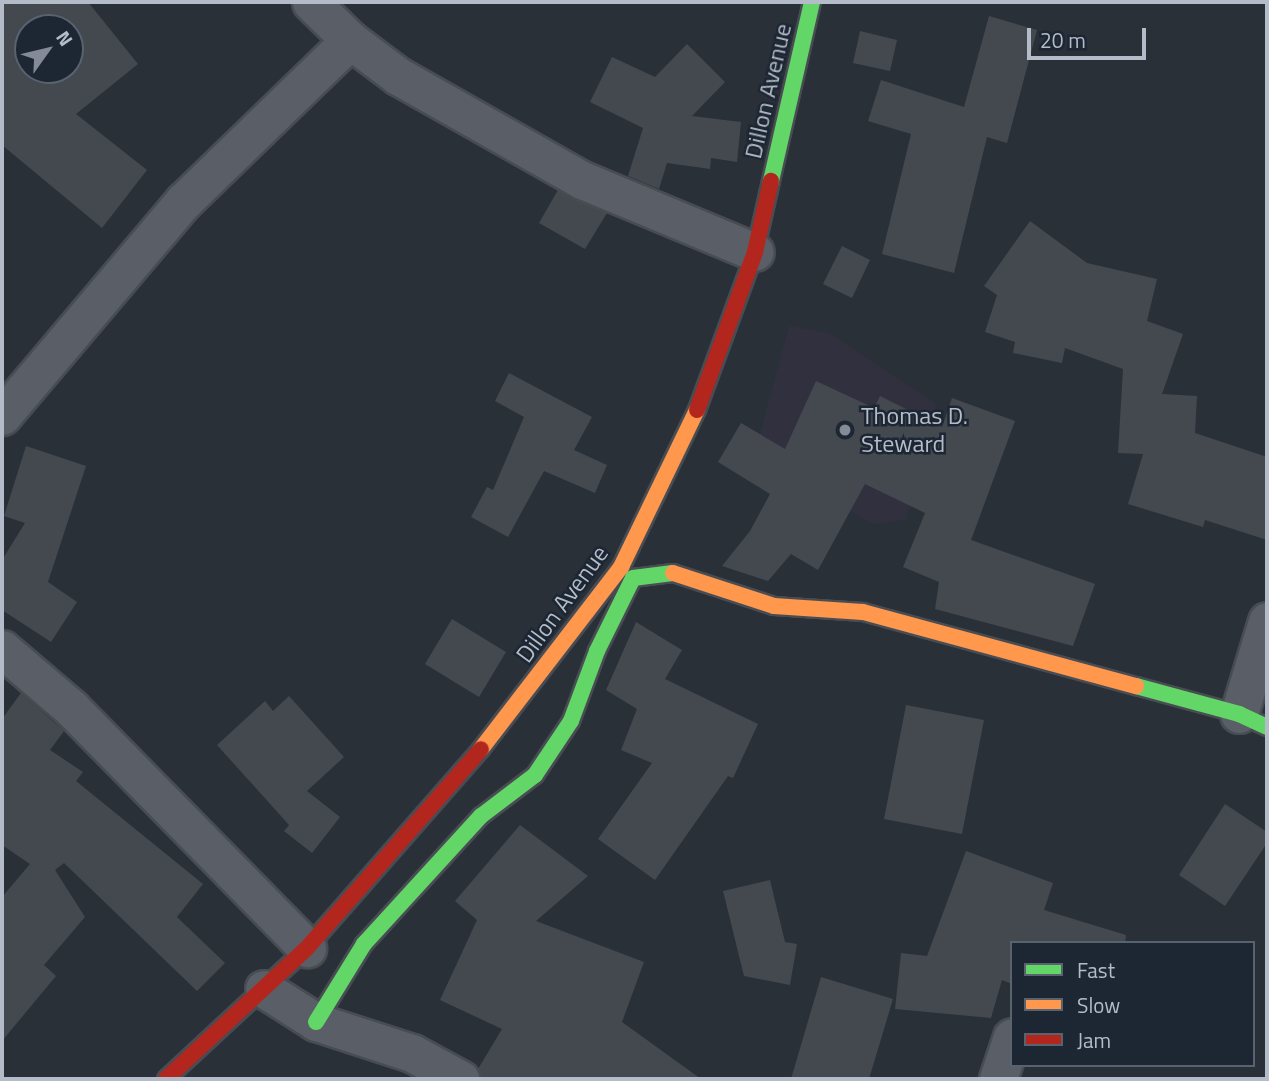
<!DOCTYPE html>
<style>
body{margin:0}
#map{position:relative;width:1269px;height:1081px;overflow:hidden;background:#2a3038;font-family:"Titillium Web",sans-serif}
div>[style]{position:absolute}
.medical>*{inset:0;background:#31303e}
.building>*{inset:0;background:#444950}
.roads{filter:drop-shadow(2px 0 #484c53) drop-shadow(-2px 0 #484c53) drop-shadow(0 2px #484c53) drop-shadow(0 -2px #484c53)}
.street>*{height:37px;margin:-18.5px;padding:0 18.5px;transform-origin:18.5px;border-radius:18.5px;background:#5a5e66}
.fast>*{height:16px;margin:-8px;padding:0 8px;transform-origin:8px;border-radius:8px;background:#63d668}
.slow>*{height:16px;margin:-8px;padding:0 8px;transform-origin:8px;border-radius:8px;background:#ff974d}
.jam>*{height:16px;margin:-8px;padding:0 8px;transform-origin:8px;border-radius:8px;background:#b3261e}
.dots>*{width:19px;height:19px;translate:-50% -50%;box-sizing:border-box;border:4px solid #1d2633;border-radius:50%}
span{translate:-50% -50%;white-space:nowrap;text-align:center;line-height:1.15;-webkit-text-stroke:5px #1d2633;paint-order:stroke}
.street-label{font-size:24px;color:#b4bcc9}
.poi-label{font-size:24px;color:#b4bcc9}
.left{translate:0 -50%;text-align:left}
.frame{position:absolute;inset:0;border:4px solid #b4bcc9;pointer-events:none}
.legend{position:absolute;left:1010px;top:941px;width:245px;height:126px;box-sizing:border-box;background:#1d2633;border:2px solid #59626f;margin:0;padding:9px 12px;list-style:none;font-size:21px;color:#b4bcc9}
.legend li{display:flex;align-items:center;gap:14px;height:35px}
.legend b{width:35px;border:2px solid #59626f}
.north{position:absolute;left:14px;top:14px;width:70px;height:70px;box-sizing:border-box;background:#1d2633;border:2px solid #59626f;border-radius:50%;rotate:56deg;font-size:19px;font-weight:700;line-height:28px;text-align:center;color:#b4bcc9}
.north::after{content:'';display:block;margin:auto;width:24px;height:32px;background:#848b96;clip-path:polygon(50% 0,100% 100%,50% 72%,0 100%)}
.scale{position:absolute;left:1027px;top:28px;width:119px;height:32px;box-sizing:border-box;border:4px solid #b4bcc9;border-top:0;padding-left:9px;font-size:21px;line-height:24px;white-space:nowrap;color:#b4bcc9;-webkit-text-stroke:5px #1d2633;paint-order:stroke}
</style>
<div id="map">
<div class="medical">
<div style="clip-path:polygon(789px 326px,829px 333px,936px 404px,906px 520px,873px 524px,754px 456px)"></div>
</div>
<div class="building">
<div style="clip-path:polygon(evenodd,2px 2px,88px 2px,138px 64px,76px 114px,147px 170px,102px 228px,2px 145px,2px 2px,28px 28px,70px 28px,70px 70px,28px 70px,28px 28px)"></div>
<div style="clip-path:polygon(989px 16px,1037px 30px,1007px 143px,987px 137px,954px 273px,882px 254px,911px 134px,868px 121px,881px 80px,964px 107px)"></div>
<div style="clip-path:polygon(860px 31px,897px 40px,890px 71px,853px 63px)"></div>
<div style="clip-path:polygon(687px 44px,725px 82px,692px 116px,741px 122px,737px 162px,711px 158px,710px 169px,667px 163px,659px 189px,628px 176px,643px 128px,590px 102px,612px 57px,655px 77px)"></div>
<div style="clip-path:polygon(558px 190px,607px 213px,585px 249px,539px 223px)"></div>
<div style="clip-path:polygon(1030px 221px,1087px 263px,1157px 279px,1147px 321px,1183px 334px,1162px 394px,1197px 396px,1195px 433px,1267px 457px,1267px 540px,1205px 520px,1203px 527px,1128px 504px,1143px 454px,1118px 453px,1123px 369px,1065px 348px,1062px 363px,1013px 353px,1015px 342px,985px 332px,997px 295px,984px 286px)"></div>
<div style="clip-path:polygon(842px 246px,870px 260px,852px 298px,823px 284px)"></div>
<div style="clip-path:polygon(509px 373px,592px 417px,574px 450px,607px 465px,595px 493px,544px 471px,508px 537px,471px 517px,487px 487px,493px 490px,524px 417px,495px 401px)"></div>
<div style="clip-path:polygon(816px 381px,874px 408px,880px 396px,942px 427px,952px 398px,1015px 421px,971px 540px,1095px 584px,1073px 646px,935px 609px,939px 582px,903px 567px,925px 513px,865px 484px,818px 570px,791px 554px,768px 581px,722px 566px,750px 531px,770px 494px,718px 462px,741px 423px,785px 449px)"></div>
<div style="clip-path:polygon(26px 446px,86px 466px,48px 582px,77px 602px,51px 642px,2px 610px,2px 560px,25px 523px,4px 516px)"></div>
<div style="clip-path:polygon(452px 619px,506px 652px,479px 697px,425px 664px)"></div>
<div style="clip-path:polygon(636px 622px,682px 650px,665px 679px,758px 724px,733px 778px,728px 776px,655px 880px,598px 839px,652px 763px,621px 750px,637px 709px,606px 690px)"></div>
<div style="clip-path:polygon(21px 693px,64px 731px,50px 750px,83px 772px,76px 781px,203px 884px,177px 917px,225px 963px,197px 991px,64px 863px,55px 870px,85px 917px,44px 965px,56px 976px,2px 1041px,2px 897px,30px 864px,2px 845px,2px 719px)"></div>
<div style="clip-path:polygon(289px 696px,344px 757px,307px 791px,340px 817px,312px 853px,284px 831px,289px 825px,217px 745px,265px 701px,273px 711px)"></div>
<div style="clip-path:polygon(906px 705px,984px 720px,962px 834px,884px 819px)"></div>
<div style="clip-path:polygon(1225px 804px,1267px 832px,1267px 843px,1225px 906px,1179px 875px)"></div>
<div style="clip-path:polygon(520px 825px,588px 876px,536px 921px,644px 962px,622px 1022px,701px 1079px,481px 1079px,478px 1069px,502px 1029px,440px 1000px,477px 920px,455px 901px)"></div>
<div style="clip-path:polygon(966px 851px,1053px 883px,1044px 910px,1126px 935px,1125px 943px,1012px 943px,1012px 984px,1002px 980px,991px 1018px,895px 1009px,901px 953px,927px 956px)"></div>
<div style="clip-path:polygon(770px 880px,785px 942px,797px 944px,790px 985px,744px 976px,723px 891px)"></div>
<div style="clip-path:polygon(821px 977px,893px 999px,869px 1079px,791px 1079px)"></div>
</div>
<div class="roads">
<div class="street">
<div style="left:311px;top:2px;width:54px;rotate:44.3deg"></div>
<div style="left:350px;top:40px;width:60px;rotate:36.9deg"></div>
<div style="left:398px;top:76px;width:211px;rotate:29.5deg"></div>
<div style="left:582px;top:180px;width:187px;rotate:22.6deg"></div>
<div style="left:2px;top:416px;width:282px;rotate:-49.8deg"></div>
<div style="left:184px;top:201px;width:231px;rotate:-44.1deg"></div>
<div style="left:2px;top:649px;width:91px;rotate:40.5deg"></div>
<div style="left:71px;top:708px;width:337px;rotate:45.5deg"></div>
<div style="left:1239px;top:714px;width:97px;rotate:-73.2deg"></div>
<div style="left:264px;top:989px;width:62px;rotate:32.4deg"></div>
<div style="left:316px;top:1022px;width:101px;rotate:17.9deg"></div>
<div style="left:412px;top:1053px;width:55px;rotate:28.4deg"></div>
<div style="left:998px;top:1079px;width:44px;rotate:-71.6deg"></div>
</div>
<div class="fast">
<div style="left:771px;top:181px;width:184px;rotate:-77.1deg"></div>
<div style="left:1136px;top:686px;width:107px;rotate:15.2deg"></div>
<div style="left:1239px;top:714px;width:31px;rotate:25deg"></div>
<div style="left:316px;top:1022px;width:92px;rotate:-58.4deg"></div>
<div style="left:364px;top:944px;width:173px;rotate:-47.6deg"></div>
<div style="left:481px;top:816px;width:68px;rotate:-37.2deg"></div>
<div style="left:535px;top:775px;width:65px;rotate:-56.3deg"></div>
<div style="left:571px;top:721px;width:75px;rotate:-69.6deg"></div>
<div style="left:597px;top:651px;width:81px;rotate:-63.7deg"></div>
<div style="left:633px;top:578px;width:40px;rotate:-7.1deg"></div>
</div>
<div class="slow">
<div style="left:673px;top:573px;width:106px;rotate:18.1deg"></div>
<div style="left:774px;top:606px;width:89px;rotate:3.9deg"></div>
<div style="left:863px;top:612px;width:283px;rotate:15.2deg"></div>
<div style="left:481px;top:749px;width:230px;rotate:-52.4deg"></div>
<div style="left:621px;top:567px;width:174px;rotate:-64.2deg"></div>
</div>
<div class="jam">
<div style="left:697px;top:410px;width:168px;rotate:-69.8deg"></div>
<div style="left:755px;top:252px;width:73px;rotate:-77.3deg"></div>
<div style="left:166px;top:1079px;width:192px;rotate:-42.9deg"></div>
<div style="left:307px;top:948px;width:264px;rotate:-48.8deg"></div>
</div>
</div>
<div class="dots">
<div style="left:845px;top:430px;background:#848b96"></div>
</div>
<div class="street-label">
<span style="left:768px;top:91px;rotate:-77deg">Dillon Avenue</span>
<span style="left:562px;top:604px;rotate:-54deg">Dillon Avenue</span>
</div>
<div class="poi-label">
<span class="left" style="left:861px;top:430px">Thomas D.<br>Steward</span>
</div>
<div class="frame"></div>
<ul class="legend">
<li><b style="height:9px;background:#63d668"></b>Fast</li>
<li><b style="height:9px;background:#ff974d"></b>Slow</li>
<li><b style="height:9px;background:#b3261e"></b>Jam</li>
</ul>
<div class="north">N</div>
<div class="scale">20 m</div>
</div>
